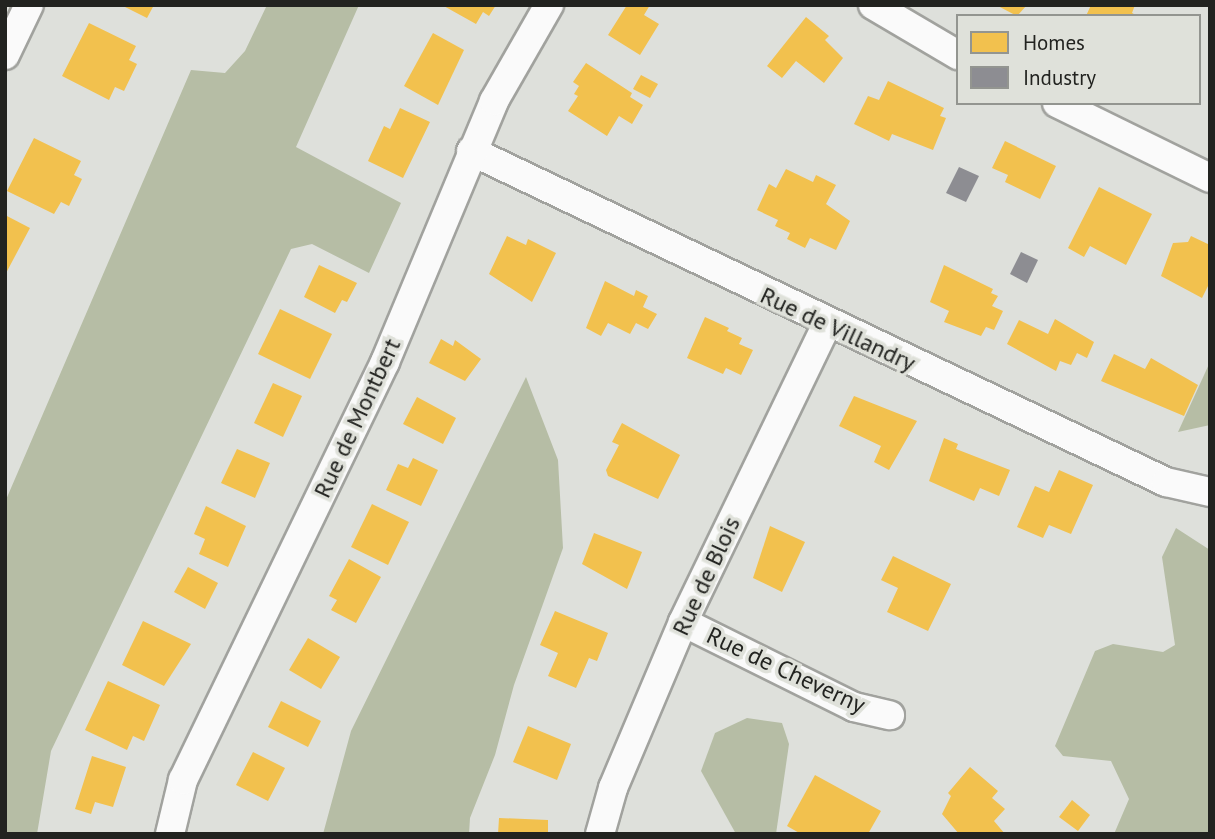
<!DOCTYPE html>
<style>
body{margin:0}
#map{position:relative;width:1215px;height:839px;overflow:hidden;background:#dee0db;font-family:"PT Sans",sans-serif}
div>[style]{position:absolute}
.forest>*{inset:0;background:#b6bda5}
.homes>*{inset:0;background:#f2c14e}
.industry>*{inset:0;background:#8d8d92}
.roads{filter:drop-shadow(2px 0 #a1a29e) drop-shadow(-2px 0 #a1a29e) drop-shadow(0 2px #a1a29e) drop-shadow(0 -2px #a1a29e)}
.minor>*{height:28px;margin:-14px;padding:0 14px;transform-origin:14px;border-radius:14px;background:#fafafa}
span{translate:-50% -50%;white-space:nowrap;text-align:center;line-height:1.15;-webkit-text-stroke:7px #dfe1da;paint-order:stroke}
.street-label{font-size:24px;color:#222320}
.frame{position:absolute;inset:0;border:7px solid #222320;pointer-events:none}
.legend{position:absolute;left:956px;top:14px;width:245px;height:91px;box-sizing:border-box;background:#dfe1da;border:2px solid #939590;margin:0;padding:9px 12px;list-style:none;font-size:21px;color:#222320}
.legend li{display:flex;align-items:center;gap:14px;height:35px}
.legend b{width:35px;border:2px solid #939590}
</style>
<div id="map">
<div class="forest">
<div style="clip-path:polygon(267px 5px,359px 5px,296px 147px,401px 203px,369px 273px,312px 244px,291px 249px,51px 751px,37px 834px,5px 834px,5px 502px,191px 70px,225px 73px,245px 51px)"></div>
<div style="clip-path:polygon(1210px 362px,1210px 425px,1178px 432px)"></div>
<div style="clip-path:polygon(526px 377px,558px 460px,563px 548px,514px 685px,495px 755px,470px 818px,469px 834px,323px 834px,351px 731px)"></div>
<div style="clip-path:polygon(1176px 528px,1210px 550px,1210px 834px,1114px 834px,1129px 799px,1111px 761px,1063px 756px,1055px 746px,1095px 651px,1113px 644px,1163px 652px,1175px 645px,1162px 557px)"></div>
<div style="clip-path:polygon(747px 718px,782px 723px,789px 744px,776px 834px,736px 834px,701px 771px,715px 733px)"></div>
</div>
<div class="homes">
<div style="clip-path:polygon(121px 5px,154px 5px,147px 18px)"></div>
<div style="clip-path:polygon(442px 5px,496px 5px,489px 16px,483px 12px,476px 24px)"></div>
<div style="clip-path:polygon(627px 5px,650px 5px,644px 15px,659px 24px,640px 55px,608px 35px)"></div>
<div style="clip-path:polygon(996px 5px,1027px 5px,1017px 16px)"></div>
<div style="clip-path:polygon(1091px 5px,1135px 5px,1132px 13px,1138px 16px,1086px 16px)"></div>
<div style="clip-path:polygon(806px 17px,829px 36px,825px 40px,843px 58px,824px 83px,796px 61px,782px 78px,767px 66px)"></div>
<div style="clip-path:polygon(89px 23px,136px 46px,129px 60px,137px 64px,124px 91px,115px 87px,109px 100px,62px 76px)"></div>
<div style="clip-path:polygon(433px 33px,464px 50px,438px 105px,404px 86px)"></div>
<div style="clip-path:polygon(586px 63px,632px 93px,630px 97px,643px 105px,632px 124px,619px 116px,607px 136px,568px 111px,578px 96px,574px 94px,579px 86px,573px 82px)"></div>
<div style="clip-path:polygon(641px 75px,658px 84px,650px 98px,633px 89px)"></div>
<div style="clip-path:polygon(888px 81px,944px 108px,940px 116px,946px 118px,933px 150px,892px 134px,889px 141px,854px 124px,868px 96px,879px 100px)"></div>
<div style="clip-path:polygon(400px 108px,430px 122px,403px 178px,368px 161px,384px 126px,390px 129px)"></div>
<div style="clip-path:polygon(34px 138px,81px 161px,74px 175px,82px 179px,69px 206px,61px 202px,54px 214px,7px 191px)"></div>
<div style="clip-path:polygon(1005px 141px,1056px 166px,1040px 199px,1005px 182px,1008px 175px,992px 168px)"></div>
<div style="clip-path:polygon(786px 169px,813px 182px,816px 175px,836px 185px,826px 204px,850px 221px,836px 250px,810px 238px,805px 248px,787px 239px,790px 233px,775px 226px,778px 220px,757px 210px,769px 184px,776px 188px)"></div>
<div style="clip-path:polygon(1099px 187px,1152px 214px,1126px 265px,1090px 246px,1084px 257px,1068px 248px)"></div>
<div style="clip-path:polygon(5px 215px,30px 228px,5px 275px)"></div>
<div style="clip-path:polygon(507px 236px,526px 245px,528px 239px,556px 253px,532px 302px,489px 274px)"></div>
<div style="clip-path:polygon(1191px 236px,1210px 245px,1210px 282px,1202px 298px,1161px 276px,1173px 243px,1188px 242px)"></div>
<div style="clip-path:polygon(319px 265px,357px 283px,347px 302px,342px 300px,335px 313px,304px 297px)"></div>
<div style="clip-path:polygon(944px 265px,993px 289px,991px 293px,998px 296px,992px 306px,1003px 311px,994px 330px,986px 327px,981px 336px,944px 322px,949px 311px,930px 302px)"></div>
<div style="clip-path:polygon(605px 281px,634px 296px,636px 290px,648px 296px,643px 307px,657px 314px,648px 329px,636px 323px,630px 334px,608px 323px,601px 336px,586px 328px)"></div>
<div style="clip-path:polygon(280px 309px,332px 334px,310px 379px,258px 354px)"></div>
<div style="clip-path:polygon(705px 317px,729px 328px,727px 331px,742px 338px,739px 344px,753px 350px,741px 375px,726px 368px,723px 374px,687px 358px)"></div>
<div style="clip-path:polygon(1055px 319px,1094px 342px,1087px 358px,1077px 353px,1071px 365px,1060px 361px,1056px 371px,1007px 344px,1019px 320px,1048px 334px)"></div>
<div style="clip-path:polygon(441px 339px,453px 346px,455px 340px,481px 359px,465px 381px,429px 363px)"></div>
<div style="clip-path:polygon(1114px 354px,1145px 369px,1151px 358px,1198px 385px,1184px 416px,1101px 381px)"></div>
<div style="clip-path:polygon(273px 383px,302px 396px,283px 437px,254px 423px)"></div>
<div style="clip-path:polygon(854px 396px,917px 421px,889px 470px,874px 462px,881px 446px,839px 426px)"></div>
<div style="clip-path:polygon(417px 397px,456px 418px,443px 444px,403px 424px)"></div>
<div style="clip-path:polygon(622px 423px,680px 455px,658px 499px,608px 476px,606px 470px,619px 445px,612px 442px)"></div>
<div style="clip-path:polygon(944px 438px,958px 444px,956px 449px,1010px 470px,999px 496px,980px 488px,974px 501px,929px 481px)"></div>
<div style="clip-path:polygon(237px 449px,270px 463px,255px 498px,221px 483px)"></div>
<div style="clip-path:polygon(413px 458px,438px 470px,421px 506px,386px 490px,398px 464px,408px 468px)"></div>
<div style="clip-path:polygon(1059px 470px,1093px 485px,1071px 534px,1049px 525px,1043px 538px,1017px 527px,1035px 486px,1049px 492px)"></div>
<div style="clip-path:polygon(372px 504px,409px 522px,388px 565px,351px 547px)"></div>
<div style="clip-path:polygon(206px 506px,246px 526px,228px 567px,199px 554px,205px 539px,194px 534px)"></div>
<div style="clip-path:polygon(770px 526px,805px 542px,782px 592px,753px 578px)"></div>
<div style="clip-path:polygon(594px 533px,642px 552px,627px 589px,582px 564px)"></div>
<div style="clip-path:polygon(893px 556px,951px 584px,928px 631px,887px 612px,898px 588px,881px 580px)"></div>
<div style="clip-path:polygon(349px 559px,381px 577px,356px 623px,331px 610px,337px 600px,329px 596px)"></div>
<div style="clip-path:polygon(188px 567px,218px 583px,205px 609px,174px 592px)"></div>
<div style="clip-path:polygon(555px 611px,608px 633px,597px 661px,589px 658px,576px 688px,548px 676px,558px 653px,540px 645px)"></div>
<div style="clip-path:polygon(143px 621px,191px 644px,164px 686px,122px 665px)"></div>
<div style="clip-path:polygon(308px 638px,340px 657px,321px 689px,289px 670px)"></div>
<div style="clip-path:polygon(108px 681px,160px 705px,144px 741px,133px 736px,127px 750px,85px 730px)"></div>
<div style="clip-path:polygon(281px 701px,321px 721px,308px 747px,268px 727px)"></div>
<div style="clip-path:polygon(528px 726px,571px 744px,557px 780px,513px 762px)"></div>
<div style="clip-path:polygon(253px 752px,285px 768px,268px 801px,236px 785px)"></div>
<div style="clip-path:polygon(92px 756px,126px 767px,113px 807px,95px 802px,91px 814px,75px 809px)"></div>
<div style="clip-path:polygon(970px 767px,998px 791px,992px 798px,1005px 809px,994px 821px,1005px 834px,959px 834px,942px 814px,951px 796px,948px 793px)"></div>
<div style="clip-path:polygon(815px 775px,881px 811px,868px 834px,801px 834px,787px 826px)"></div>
<div style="clip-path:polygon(1072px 800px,1090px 815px,1078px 831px,1059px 817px)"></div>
<div style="clip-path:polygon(499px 818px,548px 820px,548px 834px,498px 834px)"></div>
</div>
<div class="industry">
<div style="clip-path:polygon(959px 167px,979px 176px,966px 202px,946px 193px)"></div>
<div style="clip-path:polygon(1021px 252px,1038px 260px,1027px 283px,1010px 274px)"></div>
</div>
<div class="roads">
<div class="minor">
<div style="left:873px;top:5px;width:99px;rotate:30.5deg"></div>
<div style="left:5px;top:55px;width:55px;rotate:-64.4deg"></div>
<div style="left:1057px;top:103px;width:170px;rotate:26.1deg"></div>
<div style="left:471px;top:151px;width:770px;rotate:25.47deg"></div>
<div style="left:1166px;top:482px;width:45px;rotate:12.8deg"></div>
<div style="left:683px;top:622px;width:191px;rotate:26.4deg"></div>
<div style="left:854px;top:707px;width:37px;rotate:13deg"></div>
<div style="left:170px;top:834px;width:56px;rotate:-76.5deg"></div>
<div style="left:183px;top:780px;width:464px;rotate:-64.2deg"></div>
<div style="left:385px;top:362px;width:283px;rotate:-67.3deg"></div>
<div style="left:494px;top:101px;width:111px;rotate:-60.2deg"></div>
<div style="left:600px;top:834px;width:48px;rotate:-74.2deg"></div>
<div style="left:613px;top:788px;width:180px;rotate:-67.1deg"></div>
<div style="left:683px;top:622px;width:331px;rotate:-64.2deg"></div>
</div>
</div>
<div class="street-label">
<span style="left:838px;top:329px;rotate:25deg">Rue de Villandry</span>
<span style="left:357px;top:418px;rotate:-65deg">Rue de Montbert</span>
<span style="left:706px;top:576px;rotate:-65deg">Rue de Blois</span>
<span style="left:786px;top:670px;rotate:25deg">Rue de Cheverny</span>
</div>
<div class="frame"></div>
<ul class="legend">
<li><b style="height:19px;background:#f2c14e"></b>Homes</li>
<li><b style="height:19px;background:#8d8d92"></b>Industry</li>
</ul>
</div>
